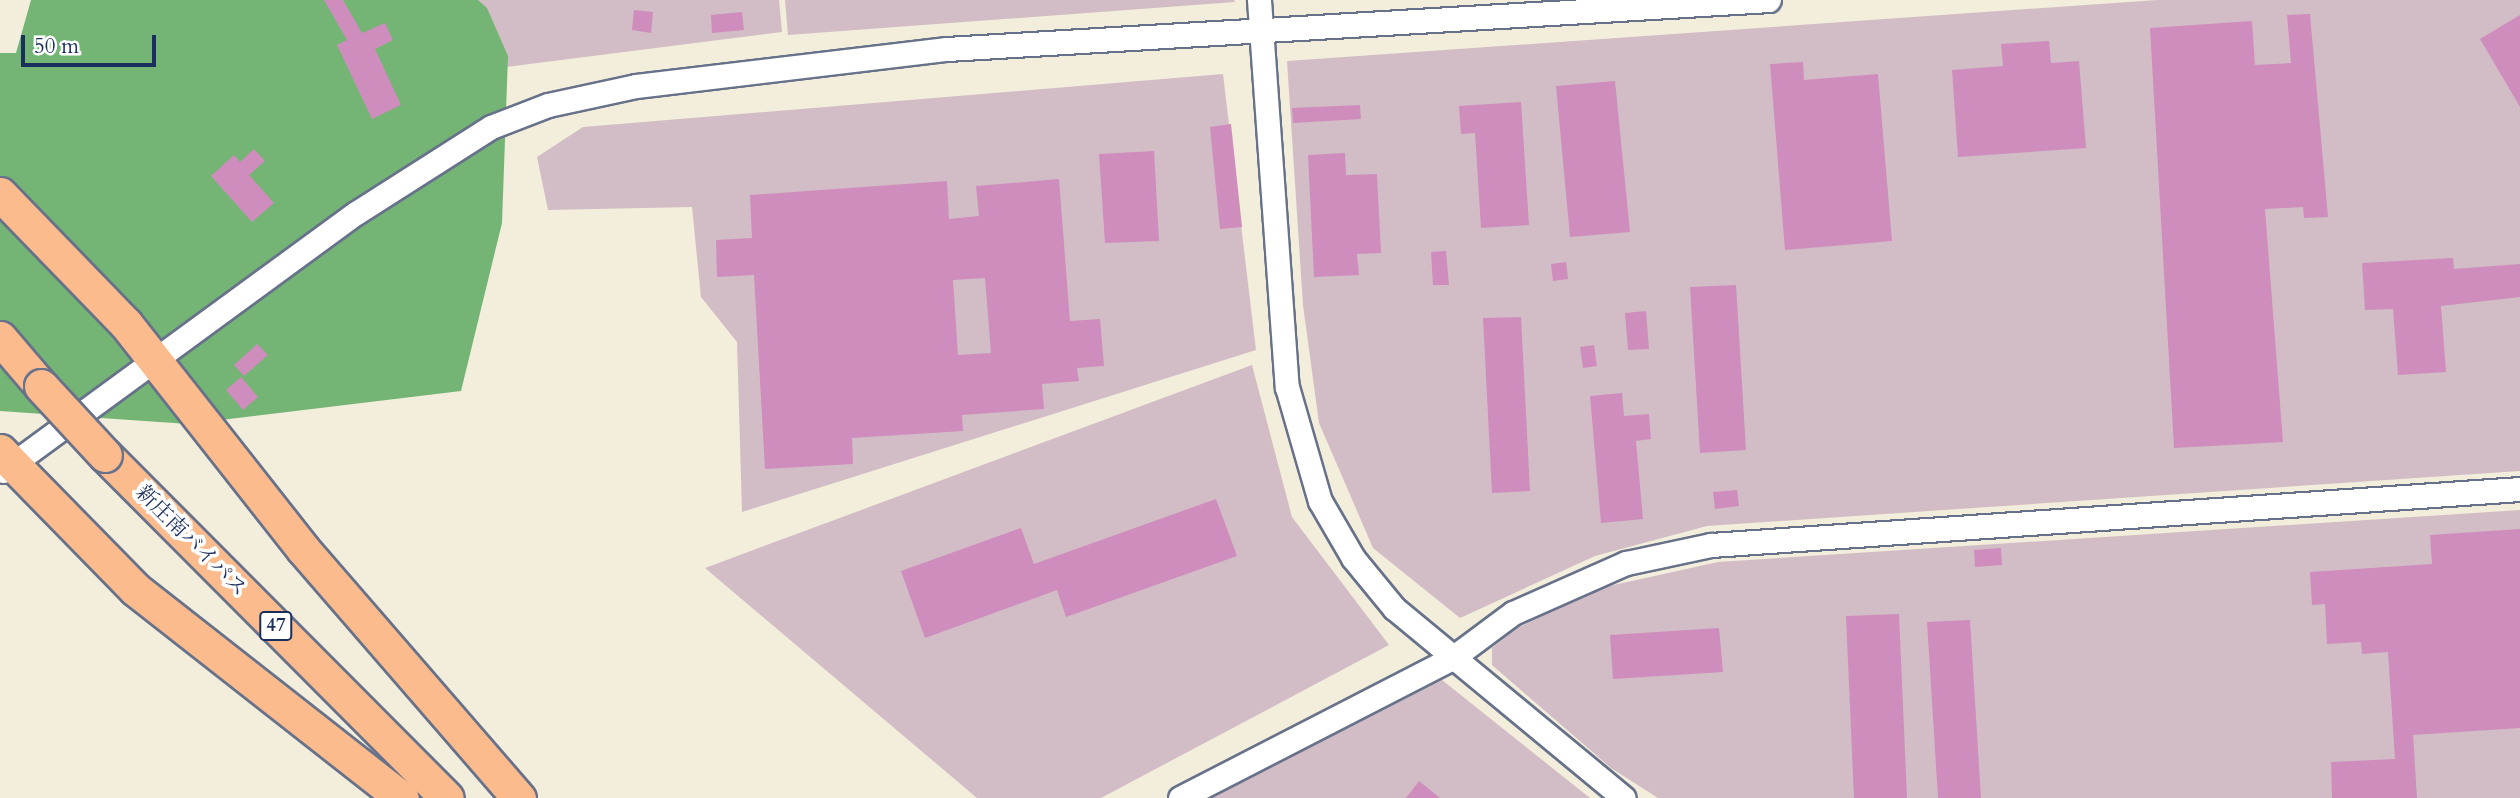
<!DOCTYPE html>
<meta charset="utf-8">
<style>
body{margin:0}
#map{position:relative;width:2520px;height:798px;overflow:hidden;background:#f3eedb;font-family:Cardo,"Noto Serif JP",serif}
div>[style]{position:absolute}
.industrial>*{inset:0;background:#d2bdc7}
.forest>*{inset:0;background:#74b475}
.building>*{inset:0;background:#ce8dbc}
.roads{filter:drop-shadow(2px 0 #67728a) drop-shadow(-2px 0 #67728a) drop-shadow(0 2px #67728a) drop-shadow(0 -2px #67728a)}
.tertiary>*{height:23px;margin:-11.5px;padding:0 11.5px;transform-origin:11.5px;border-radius:11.5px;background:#fff}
.motorway>*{height:33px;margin:-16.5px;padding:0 16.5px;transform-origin:16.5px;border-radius:16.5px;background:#fbbb8d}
.bridges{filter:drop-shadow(2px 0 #67728a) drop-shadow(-2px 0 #67728a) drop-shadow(0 2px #67728a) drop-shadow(0 -2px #67728a)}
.motorway-bridge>*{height:33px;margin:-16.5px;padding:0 16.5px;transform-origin:16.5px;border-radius:16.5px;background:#fbbb8d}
span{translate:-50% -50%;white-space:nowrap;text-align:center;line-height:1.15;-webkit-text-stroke:7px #fff;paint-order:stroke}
.shield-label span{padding:2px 5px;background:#fff;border:2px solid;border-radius:5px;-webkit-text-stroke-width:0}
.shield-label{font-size:19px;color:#1b2f5e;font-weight:700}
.street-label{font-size:21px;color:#1b2f5e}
.scale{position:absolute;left:21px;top:35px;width:135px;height:32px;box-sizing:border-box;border:4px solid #1b2f5e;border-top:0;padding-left:9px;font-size:21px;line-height:24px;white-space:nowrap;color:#1b2f5e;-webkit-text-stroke:5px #fff;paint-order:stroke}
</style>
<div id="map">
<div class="industrial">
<div style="clip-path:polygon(408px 0,779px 0,782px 32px,458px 73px)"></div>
<div style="clip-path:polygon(785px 0,1234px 0,1235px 2px,788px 35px)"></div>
<div style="clip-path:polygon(2157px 0,2520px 0,2520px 471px,1707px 526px,1595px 556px,1460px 618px,1373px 548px,1319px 423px,1303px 305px,1287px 61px)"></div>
<div style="clip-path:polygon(1223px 74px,1256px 350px,742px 512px,737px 342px,701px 297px,692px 207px,548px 210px,537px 157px,583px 127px)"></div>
<div style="clip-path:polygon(1252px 365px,1292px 517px,1389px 645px,1101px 798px,977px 798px,705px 568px)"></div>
<div style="clip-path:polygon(2520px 510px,2520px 798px,1658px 798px,1611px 768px,1492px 665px,1492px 648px,1517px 628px,1600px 588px,1718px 562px)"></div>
<div style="clip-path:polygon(1442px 680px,1590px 798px,1211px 798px)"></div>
</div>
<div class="forest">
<div style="clip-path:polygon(31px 0,478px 0,487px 8px,508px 56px,502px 223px,461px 391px,188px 424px,0 411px,0 53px,16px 53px)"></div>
</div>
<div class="building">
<div style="clip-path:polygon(324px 0,343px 0,362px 33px,385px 23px,393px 40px,375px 49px,401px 105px,372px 119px,337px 45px,347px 40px)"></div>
<div style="clip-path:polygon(634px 10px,653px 12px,651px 33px,632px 30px)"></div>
<div style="clip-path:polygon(742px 12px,744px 30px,712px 33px,711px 15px)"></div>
<div style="clip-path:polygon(2310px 14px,2328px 217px,2304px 218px,2303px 207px,2265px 209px,2283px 442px,2174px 448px,2150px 28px,2252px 21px,2255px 65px,2291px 63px,2287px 15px)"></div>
<div style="clip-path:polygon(2520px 15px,2520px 107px,2480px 39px)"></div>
<div style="clip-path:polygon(2049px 41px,2051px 63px,2079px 61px,2086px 148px,1958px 157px,1952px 70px,2003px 66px,2001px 44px)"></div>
<div style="clip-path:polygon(1803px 62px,1804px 80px,1878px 74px,1892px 241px,1785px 250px,1770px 64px)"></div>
<div style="clip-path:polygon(1615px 81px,1630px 232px,1570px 237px,1556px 86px)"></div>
<div style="clip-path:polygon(1521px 102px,1529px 225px,1481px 228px,1475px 133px,1461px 134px,1459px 106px)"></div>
<div style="clip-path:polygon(1360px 105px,1361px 119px,1293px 123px,1292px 108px)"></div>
<div style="clip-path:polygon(1231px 124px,1242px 227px,1220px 229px,1210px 127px)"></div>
<div style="clip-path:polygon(254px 149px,265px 161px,249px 175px,274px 203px,252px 222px,211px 176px,234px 155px,240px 162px)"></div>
<div style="clip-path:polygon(1154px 151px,1159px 241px,1105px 243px,1099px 154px)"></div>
<div style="clip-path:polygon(1345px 153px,1346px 175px,1377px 174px,1381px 253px,1357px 254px,1359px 275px,1314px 277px,1308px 155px)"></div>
<div style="clip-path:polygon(evenodd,1059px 179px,1070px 321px,1100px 319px,1104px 366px,1077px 368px,1079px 381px,1042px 384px,1044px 409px,962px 415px,963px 431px,852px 438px,853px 464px,765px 469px,754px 275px,717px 277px,716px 240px,752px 238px,750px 195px,947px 181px,949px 219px,979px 216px,976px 186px,1059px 179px,985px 278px,991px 353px,958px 355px,953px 280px,985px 278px)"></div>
<div style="clip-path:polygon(1446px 251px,1449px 285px,1433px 285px,1431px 252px)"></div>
<div style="clip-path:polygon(2453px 258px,2454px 269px,2520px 264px,2520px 297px,2441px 306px,2446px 372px,2398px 375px,2393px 309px,2365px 310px,2362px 263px)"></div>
<div style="clip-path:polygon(1566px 262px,1568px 279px,1553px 281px,1551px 264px)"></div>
<div style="clip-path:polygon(1736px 285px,1746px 450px,1700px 453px,1690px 287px)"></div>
<div style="clip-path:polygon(1646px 311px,1649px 349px,1628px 350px,1625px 313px)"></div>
<div style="clip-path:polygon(1521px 317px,1530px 491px,1492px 493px,1483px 318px)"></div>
<div style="clip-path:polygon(257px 344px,268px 355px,244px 376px,234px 365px)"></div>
<div style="clip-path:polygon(1594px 345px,1597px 366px,1583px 368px,1580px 347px)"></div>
<div style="clip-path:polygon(241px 377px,258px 397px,243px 410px,226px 390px)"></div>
<div style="clip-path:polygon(1622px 393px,1624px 416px,1649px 414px,1651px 439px,1636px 441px,1643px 519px,1601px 523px,1590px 396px)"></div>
<div style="clip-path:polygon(1737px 490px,1739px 506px,1715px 509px,1713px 492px)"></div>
<div style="clip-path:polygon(1216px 499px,1237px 556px,1066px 617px,1057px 590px,925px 638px,901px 571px,1021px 528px,1034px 564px)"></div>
<div style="clip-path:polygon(2520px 529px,2520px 728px,2413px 735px,2417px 798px,2332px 798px,2331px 762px,2395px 759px,2388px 652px,2362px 654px,2361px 642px,2327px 644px,2325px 604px,2312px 605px,2310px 572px,2432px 564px,2430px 535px)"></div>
<div style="clip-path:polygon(2001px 548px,2002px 565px,1975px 567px,1974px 550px)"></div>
<div style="clip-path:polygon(1899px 614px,1907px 798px,1854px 798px,1846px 616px)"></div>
<div style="clip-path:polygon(1970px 620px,1981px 798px,1938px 798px,1927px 622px)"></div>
<div style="clip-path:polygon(1719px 628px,1723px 672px,1613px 679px,1610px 635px)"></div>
<div style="clip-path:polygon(1419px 781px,1440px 798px,1406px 798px)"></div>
</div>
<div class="roads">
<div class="tertiary">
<div style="left:1259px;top:0;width:388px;rotate:85.9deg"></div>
<div style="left:1287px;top:387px;width:119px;rotate:73.9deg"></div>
<div style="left:1320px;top:501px;width:66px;rotate:59.9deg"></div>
<div style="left:1353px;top:558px;width:65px;rotate:50.6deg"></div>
<div style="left:1394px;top:608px;width:298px;rotate:39.6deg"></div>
<div style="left:3px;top:471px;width:437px;rotate:-36.2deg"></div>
<div style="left:356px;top:213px;width:160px;rotate:-32.5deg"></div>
<div style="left:491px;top:127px;width:61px;rotate:-21.1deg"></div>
<div style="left:548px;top:105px;width:90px;rotate:-12.2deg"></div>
<div style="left:636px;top:86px;width:313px;rotate:-6.8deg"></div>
<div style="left:947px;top:49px;width:823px;rotate:-3.41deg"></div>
<div style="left:1180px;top:798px;width:305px;rotate:-27.2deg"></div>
<div style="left:1451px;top:659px;width:77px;rotate:-36.6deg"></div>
<div style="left:1513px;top:613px;width:124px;rotate:-23.9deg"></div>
<div style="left:1626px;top:563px;width:87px;rotate:-12deg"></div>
<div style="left:1711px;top:545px;width:811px;rotate:-3.96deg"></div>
</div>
<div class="motorway">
<div style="left:0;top:194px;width:181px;rotate:45.9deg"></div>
<div style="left:126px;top:324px;width:286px;rotate:51.8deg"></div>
<div style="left:303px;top:549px;width:330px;rotate:49.1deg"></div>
<div style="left:0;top:338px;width:63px;rotate:49.5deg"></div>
<div style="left:0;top:451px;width:193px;rotate:45.6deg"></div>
<div style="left:135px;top:589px;width:339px;rotate:38.1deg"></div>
<div style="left:105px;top:455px;width:484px;rotate:45.1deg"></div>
</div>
</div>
<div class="bridges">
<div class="motorway-bridge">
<div style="left:41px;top:386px;width:94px;rotate:47.2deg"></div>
</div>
</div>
<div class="shield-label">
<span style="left:276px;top:626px">47</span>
</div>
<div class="street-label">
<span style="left:191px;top:541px;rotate:45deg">新庄南バイパス</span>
</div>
<div class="scale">50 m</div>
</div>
